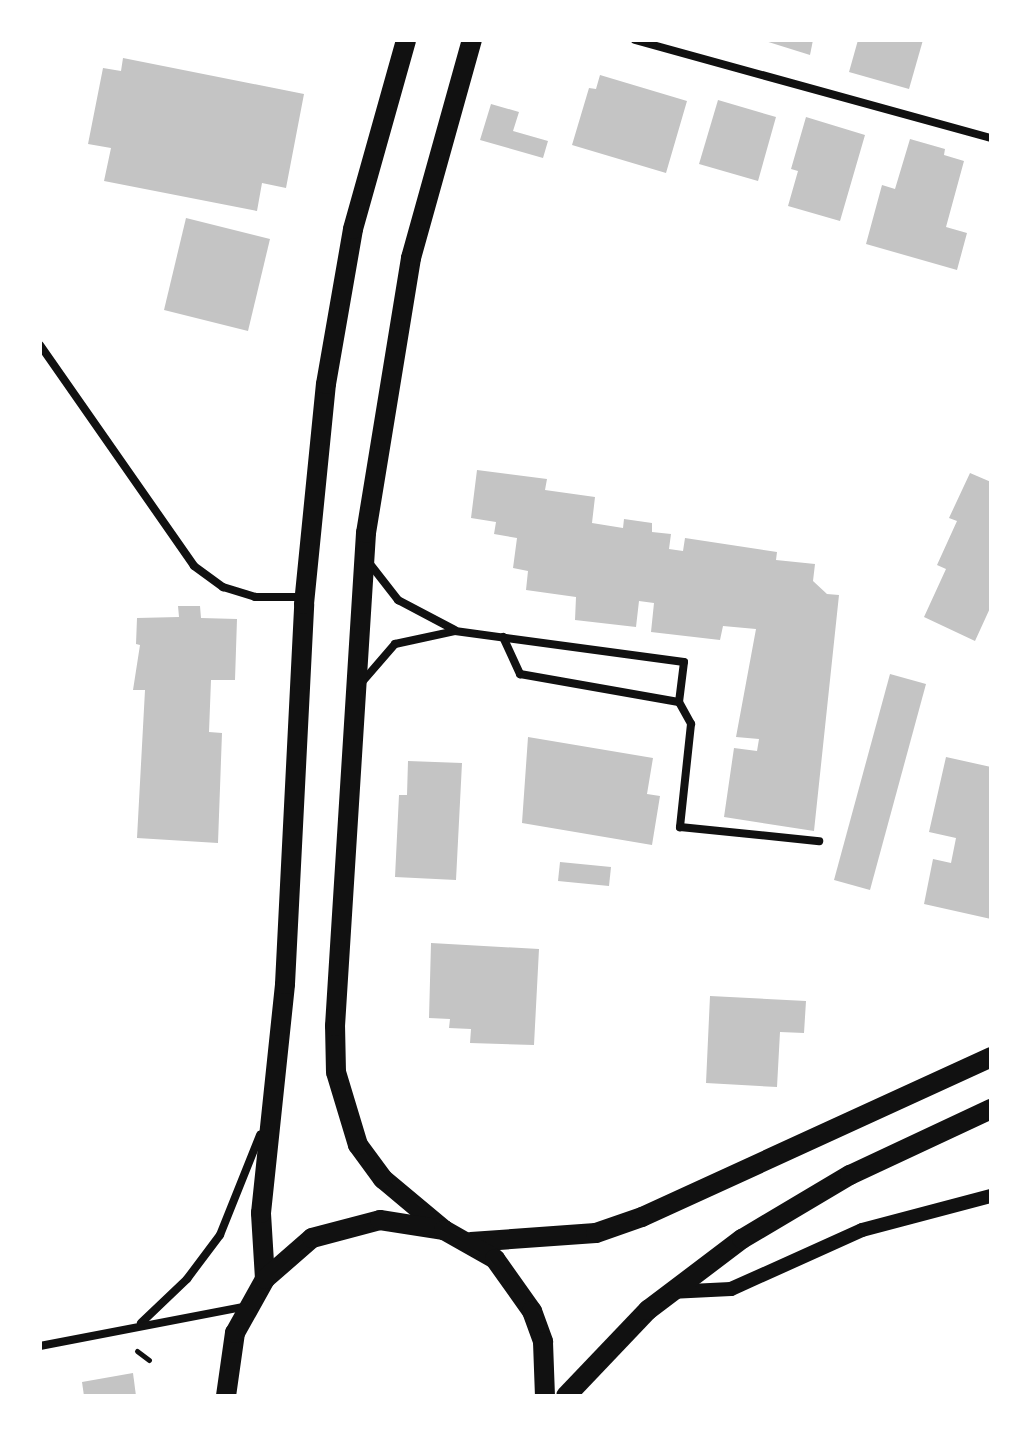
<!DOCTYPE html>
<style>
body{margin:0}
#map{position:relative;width:1031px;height:1436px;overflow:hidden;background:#fff;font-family:Literata,serif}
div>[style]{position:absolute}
.building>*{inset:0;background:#c4c4c4}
.path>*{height:5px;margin:-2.5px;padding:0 2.5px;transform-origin:2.5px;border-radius:2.5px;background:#111}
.minor>*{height:8px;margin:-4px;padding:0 4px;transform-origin:4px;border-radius:4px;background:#111}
.tertiary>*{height:14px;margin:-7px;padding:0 7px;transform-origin:7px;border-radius:7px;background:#111}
.primary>*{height:20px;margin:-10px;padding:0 10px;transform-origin:10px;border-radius:10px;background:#111}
span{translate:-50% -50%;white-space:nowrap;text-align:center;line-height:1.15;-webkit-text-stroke:7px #fff;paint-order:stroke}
.frame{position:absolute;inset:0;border:42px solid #fff;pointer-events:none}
</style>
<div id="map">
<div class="building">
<div style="clip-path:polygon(762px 40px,813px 40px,810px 55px)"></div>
<div style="clip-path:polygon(858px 40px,923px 40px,909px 89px,849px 72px)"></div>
<div style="clip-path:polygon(123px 58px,304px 94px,286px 188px,262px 183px,257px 211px,104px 181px,111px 148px,88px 144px,103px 68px,121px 71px)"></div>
<div style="clip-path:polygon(600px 75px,687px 101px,666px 173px,572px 145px,589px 88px,596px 89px)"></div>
<div style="clip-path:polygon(718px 100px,776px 117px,758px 181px,699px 164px)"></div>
<div style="clip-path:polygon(491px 104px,519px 112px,513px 131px,548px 141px,543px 158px,480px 140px)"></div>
<div style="clip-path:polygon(806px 117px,865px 135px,840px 221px,788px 206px,798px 171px,791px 169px)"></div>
<div style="clip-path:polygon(910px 139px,945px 149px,944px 155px,964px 161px,946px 227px,967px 233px,957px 270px,866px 244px,882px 185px,895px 189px)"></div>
<div style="clip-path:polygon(186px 218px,270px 239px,248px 331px,164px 310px)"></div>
<div style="clip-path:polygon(477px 470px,547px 479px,545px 490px,595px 497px,592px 523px,623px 528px,624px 519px,652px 523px,652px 532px,671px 534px,669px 549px,683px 551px,685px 538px,777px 552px,776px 560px,815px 564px,813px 581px,827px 594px,839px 595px,814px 831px,724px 817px,734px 748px,757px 751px,759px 739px,736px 737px,756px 629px,723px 626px,720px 640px,651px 632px,654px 603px,639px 601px,636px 627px,575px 620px,576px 597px,526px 590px,528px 571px,513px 568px,517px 538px,494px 534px,496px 522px,471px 518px)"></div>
<div style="clip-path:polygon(970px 473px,991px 482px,991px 606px,975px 641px,924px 617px,946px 569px,937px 565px,957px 521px,949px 518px)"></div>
<div style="clip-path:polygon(178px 606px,200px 606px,201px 618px,237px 619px,235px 680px,211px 680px,209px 732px,222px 733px,218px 843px,137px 838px,145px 690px,133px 690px,140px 645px,136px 644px,137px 618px,179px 617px)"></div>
<div style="clip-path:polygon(890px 674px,926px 684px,870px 890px,834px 880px)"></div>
<div style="clip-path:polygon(528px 737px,653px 758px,647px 794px,660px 796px,652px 845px,522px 823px)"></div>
<div style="clip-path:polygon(946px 757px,991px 767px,991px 919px,924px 904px,933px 859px,951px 863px,956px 838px,929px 832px)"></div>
<div style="clip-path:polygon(408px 761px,462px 763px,456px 880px,395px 877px,399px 795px,407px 795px)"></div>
<div style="clip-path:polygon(560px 862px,611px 867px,609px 886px,558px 881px)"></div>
<div style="clip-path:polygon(431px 943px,539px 949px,534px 1045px,470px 1043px,471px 1029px,449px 1028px,450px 1019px,429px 1018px)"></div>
<div style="clip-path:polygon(710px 996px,806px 1001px,804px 1033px,780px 1032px,777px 1087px,706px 1083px)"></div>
<div style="clip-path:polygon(133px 1373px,136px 1396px,84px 1396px,82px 1382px)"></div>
</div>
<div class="path">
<div style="left:137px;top:1351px;width:15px;rotate:37deg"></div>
</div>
<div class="minor">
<div style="left:635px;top:40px;width:369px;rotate:15.4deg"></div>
<div style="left:40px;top:345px;width:269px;rotate:55.1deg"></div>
<div style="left:194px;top:566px;width:36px;rotate:36deg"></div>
<div style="left:223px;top:587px;width:34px;rotate:17deg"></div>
<div style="left:255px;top:597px;width:48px"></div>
<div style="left:370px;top:564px;width:46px;rotate:52.1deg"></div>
<div style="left:398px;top:600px;width:64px;rotate:27.8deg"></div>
<div style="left:503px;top:637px;width:41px;rotate:65.3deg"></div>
<div style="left:520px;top:674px;width:161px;rotate:10deg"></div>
<div style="left:363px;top:681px;width:49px;rotate:-49.1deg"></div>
<div style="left:395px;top:644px;width:61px;rotate:-12.2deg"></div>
<div style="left:455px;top:631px;width:231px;rotate:7.7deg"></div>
<div style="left:684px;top:662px;width:40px;rotate:97.1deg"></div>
<div style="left:679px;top:702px;width:25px;rotate:61deg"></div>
<div style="left:691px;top:724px;width:104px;rotate:96.1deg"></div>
<div style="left:680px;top:827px;width:140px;rotate:5.8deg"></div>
<div style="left:141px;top:1323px;width:64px;rotate:-43.7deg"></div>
<div style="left:187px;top:1279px;width:55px;rotate:-53.1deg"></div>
<div style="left:220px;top:1235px;width:108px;rotate:-68.2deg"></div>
<div style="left:40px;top:1346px;width:211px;rotate:-10.9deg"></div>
</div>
<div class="tertiary">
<div style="left:670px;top:1292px;width:61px;rotate:-2.8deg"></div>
<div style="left:731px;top:1289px;width:144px;rotate:-24.2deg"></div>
<div style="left:862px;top:1230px;width:133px;rotate:-14.8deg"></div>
</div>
<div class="primary">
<div style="left:444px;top:1230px;width:80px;rotate:-140.1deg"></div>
<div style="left:383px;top:1179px;width:42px;rotate:-126.3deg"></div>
<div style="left:358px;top:1145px;width:76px;rotate:-106.8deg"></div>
<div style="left:336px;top:1072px;width:46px;rotate:-91.2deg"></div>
<div style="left:335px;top:1026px;width:494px;rotate:-86.4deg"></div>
<div style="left:366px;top:533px;width:279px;rotate:-80.7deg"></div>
<div style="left:411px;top:258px;width:226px;rotate:-74.4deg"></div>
<div style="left:471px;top:1242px;width:125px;rotate:-4.1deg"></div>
<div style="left:596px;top:1233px;width:49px;rotate:-19.2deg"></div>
<div style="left:642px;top:1217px;width:384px;rotate:-24.6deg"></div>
<div style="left:265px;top:1279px;width:66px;rotate:-93.5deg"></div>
<div style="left:261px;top:1213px;width:230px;rotate:-84deg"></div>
<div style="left:285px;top:984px;width:380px;rotate:-87.1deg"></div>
<div style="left:304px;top:604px;width:221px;rotate:-84.3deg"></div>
<div style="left:326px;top:384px;width:157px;rotate:-80.1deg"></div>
<div style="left:353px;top:229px;width:196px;rotate:-74.3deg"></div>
<div style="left:226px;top:1396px;width:64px;rotate:-81.9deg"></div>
<div style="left:235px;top:1333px;width:62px;rotate:-60.9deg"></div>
<div style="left:265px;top:1279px;width:62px;rotate:-41.1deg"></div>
<div style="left:312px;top:1238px;width:70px;rotate:-14.8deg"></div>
<div style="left:380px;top:1220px;width:65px;rotate:8.9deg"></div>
<div style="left:444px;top:1230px;width:59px;rotate:29.6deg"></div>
<div style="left:495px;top:1259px;width:64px;rotate:54.6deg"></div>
<div style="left:532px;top:1311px;width:33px;rotate:70deg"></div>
<div style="left:543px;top:1342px;width:54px;rotate:87.9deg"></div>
<div style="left:566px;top:1396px;width:119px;rotate:-46.4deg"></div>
<div style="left:648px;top:1310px;width:118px;rotate:-37.1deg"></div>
<div style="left:742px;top:1239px;width:126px;rotate:-30.7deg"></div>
<div style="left:850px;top:1175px;width:156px;rotate:-25.1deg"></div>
</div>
<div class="frame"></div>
</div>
